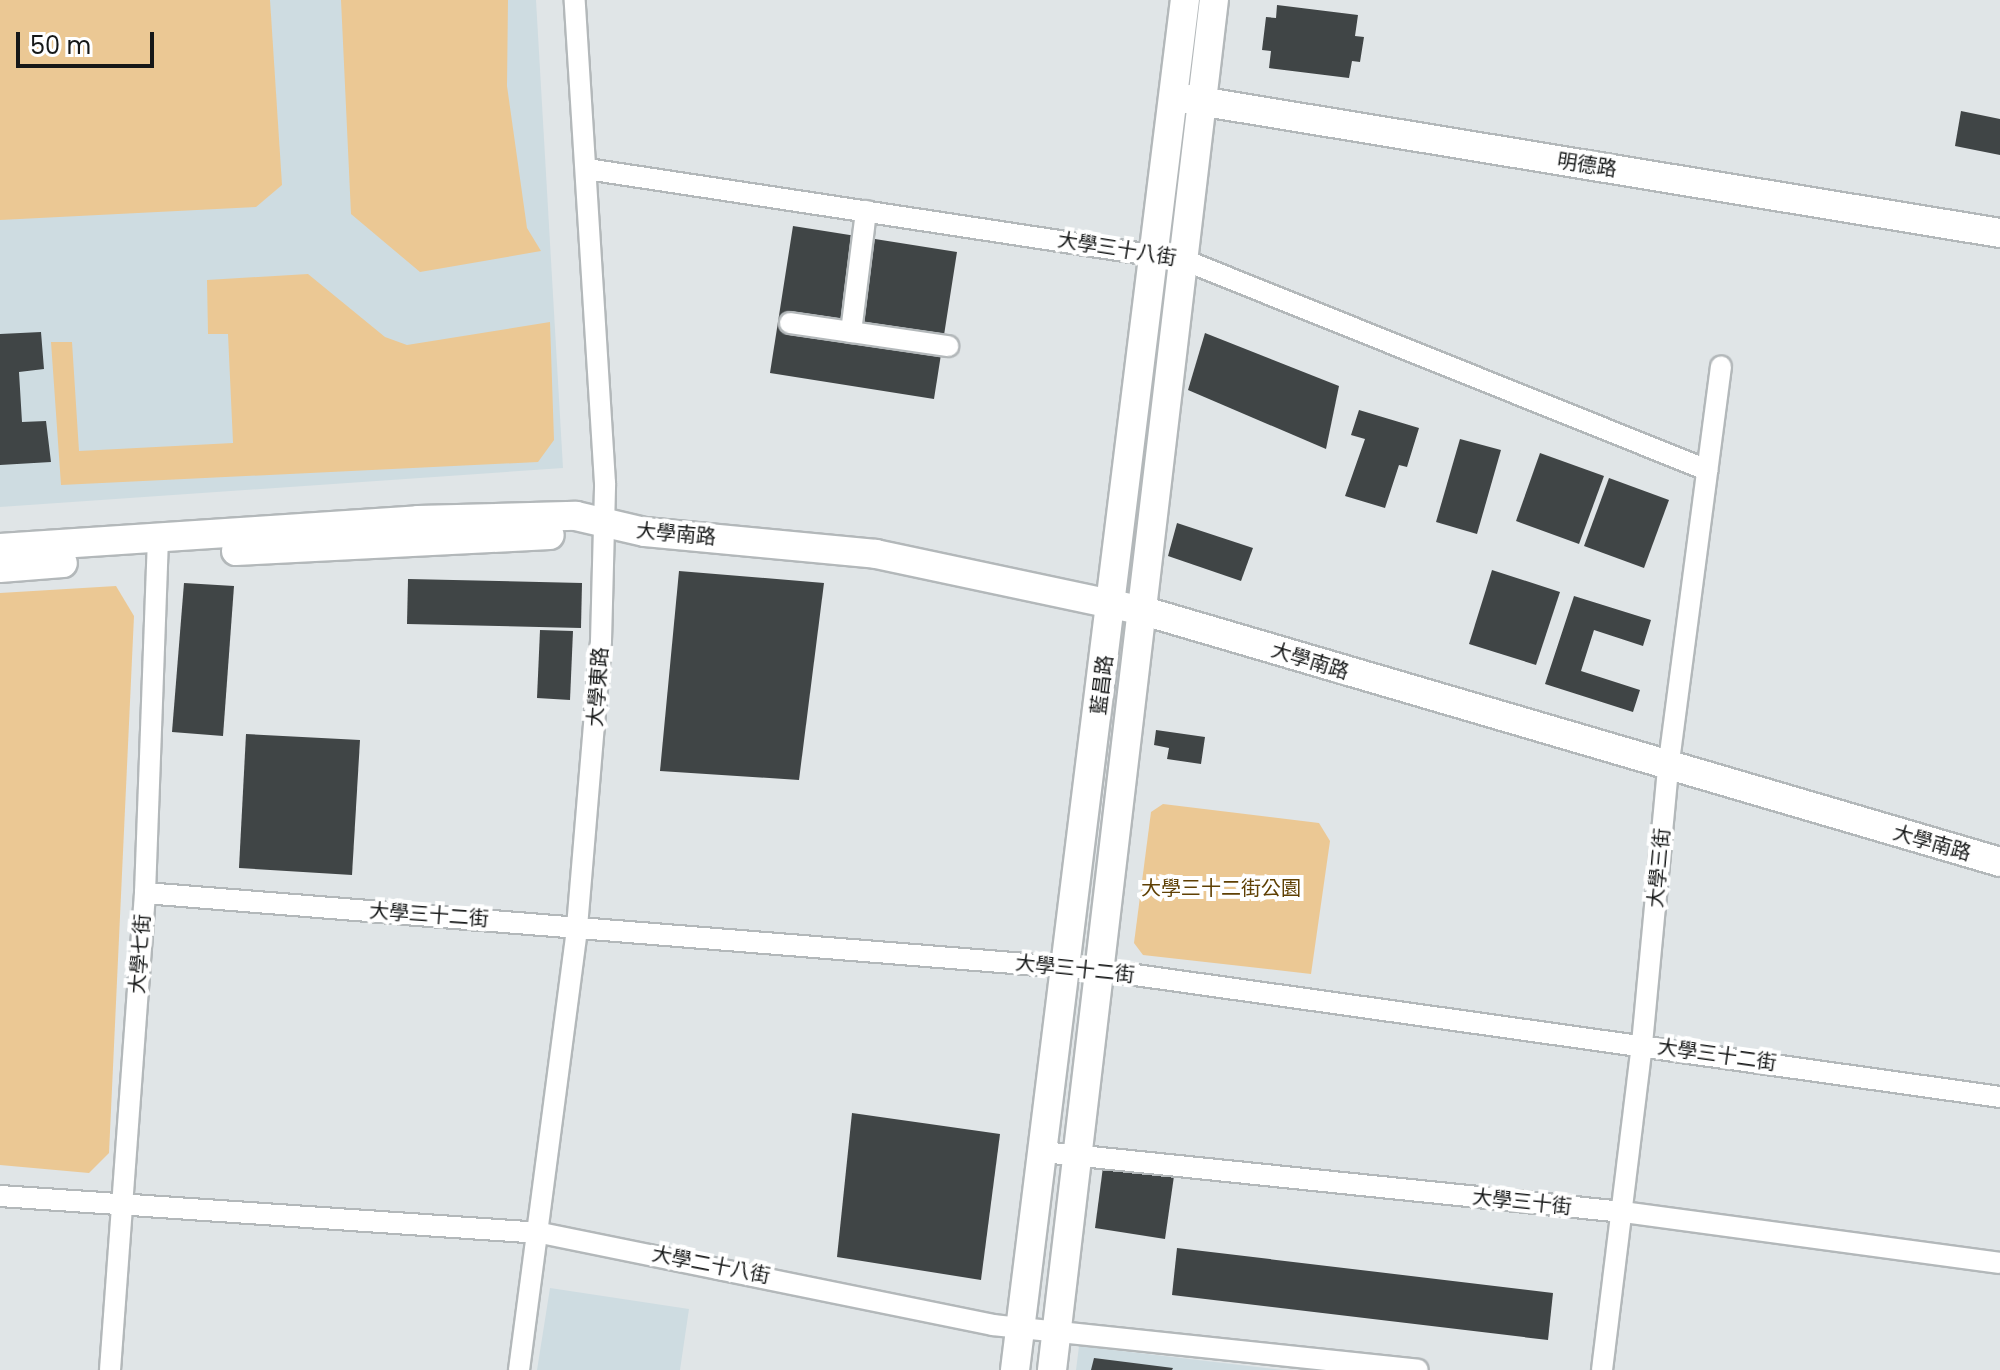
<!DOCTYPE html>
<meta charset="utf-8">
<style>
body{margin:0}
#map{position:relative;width:2000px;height:1370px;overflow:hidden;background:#e0e5e7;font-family:Poppins,"Noto Sans TC",sans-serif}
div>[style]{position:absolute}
.built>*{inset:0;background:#cedce1}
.green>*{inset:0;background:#ebc894}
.building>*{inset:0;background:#404546}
.roads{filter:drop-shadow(2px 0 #b3b8ba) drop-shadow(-2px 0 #b3b8ba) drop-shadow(0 2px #b3b8ba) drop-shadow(0 -2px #b3b8ba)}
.street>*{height:20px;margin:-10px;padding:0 10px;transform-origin:10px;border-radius:10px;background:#fff}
.secondary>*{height:28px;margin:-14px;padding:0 14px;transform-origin:14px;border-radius:14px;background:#fff}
span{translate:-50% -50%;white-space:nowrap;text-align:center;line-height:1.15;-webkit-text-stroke:8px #fff;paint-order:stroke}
.street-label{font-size:20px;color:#161818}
.park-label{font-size:20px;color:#5f4004}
.scale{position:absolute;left:16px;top:32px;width:138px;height:36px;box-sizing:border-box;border:4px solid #161818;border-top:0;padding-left:10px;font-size:24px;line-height:28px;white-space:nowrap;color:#161818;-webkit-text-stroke:6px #fff;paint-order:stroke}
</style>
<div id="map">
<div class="built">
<div style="clip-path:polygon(0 0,536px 0,563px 468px,0 507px)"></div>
<div style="clip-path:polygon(550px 1288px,689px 1309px,680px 1370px,537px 1370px)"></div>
<div style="clip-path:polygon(1079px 1346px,1283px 1370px,1076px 1370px)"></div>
</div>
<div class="green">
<div style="clip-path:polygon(0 0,270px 0,282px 185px,256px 207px,0 220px)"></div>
<div style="clip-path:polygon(341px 0,508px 0,507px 86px,527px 228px,541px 251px,420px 272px,351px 214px)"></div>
<div style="clip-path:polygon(308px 274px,385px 337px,407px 345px,550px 322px,554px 440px,538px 462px,61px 485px,51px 342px,72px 342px,79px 451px,233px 443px,228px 334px,208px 334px,207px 280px)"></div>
<div style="clip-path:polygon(116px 586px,134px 616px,109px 1153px,89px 1173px,0 1165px,0 593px)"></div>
<div style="clip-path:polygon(1163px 804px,1319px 823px,1330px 841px,1311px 974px,1143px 955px,1134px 943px,1151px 812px)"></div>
</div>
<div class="building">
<div style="clip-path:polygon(1277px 5px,1358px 15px,1355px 36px,1364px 37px,1360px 62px,1352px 61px,1349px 78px,1269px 68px,1271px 51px,1262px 50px,1266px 17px,1276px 18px)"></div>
<div style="clip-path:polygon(1961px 111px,2000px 119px,2000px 155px,1955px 146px)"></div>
<div style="clip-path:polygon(793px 226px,957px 252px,934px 399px,770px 373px)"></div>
<div style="clip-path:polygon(41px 332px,44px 369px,19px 372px,22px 422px,46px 421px,51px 462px,0 465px,0 334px)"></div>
<div style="clip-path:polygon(1205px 333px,1339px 386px,1326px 449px,1188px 390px)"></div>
<div style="clip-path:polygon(1359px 410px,1419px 428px,1407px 467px,1399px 465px,1385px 508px,1345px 496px,1365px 439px,1351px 435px)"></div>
<div style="clip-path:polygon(1460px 439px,1501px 450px,1477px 534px,1436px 522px)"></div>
<div style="clip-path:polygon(1540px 453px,1604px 476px,1579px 544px,1516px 521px)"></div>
<div style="clip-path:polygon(1609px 478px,1669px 500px,1644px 568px,1584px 546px)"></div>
<div style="clip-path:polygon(1177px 523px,1253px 548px,1241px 581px,1168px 556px)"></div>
<div style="clip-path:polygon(1492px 570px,1560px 592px,1536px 665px,1469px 644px)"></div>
<div style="clip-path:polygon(679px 571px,824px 583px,799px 780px,660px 771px)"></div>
<div style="clip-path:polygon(408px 579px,582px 583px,581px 628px,407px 624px)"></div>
<div style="clip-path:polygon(184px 583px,234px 586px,223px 736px,172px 732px)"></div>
<div style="clip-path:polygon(1574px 596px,1651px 620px,1643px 646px,1594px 630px,1581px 671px,1640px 690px,1633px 712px,1545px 684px)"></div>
<div style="clip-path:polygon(540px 630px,573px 631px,570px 700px,537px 698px)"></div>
<div style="clip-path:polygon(1156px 730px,1205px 737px,1201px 764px,1167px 759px,1169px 748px,1154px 745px)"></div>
<div style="clip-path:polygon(246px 734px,360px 740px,352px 875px,239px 868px)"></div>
<div style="clip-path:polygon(852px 1113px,1000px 1134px,981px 1280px,837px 1257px)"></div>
<div style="clip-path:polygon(1103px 1167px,1174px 1176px,1165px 1239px,1095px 1228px)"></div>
<div style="clip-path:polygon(1177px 1248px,1553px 1293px,1548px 1340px,1172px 1295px)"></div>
<div style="clip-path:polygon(1094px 1358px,1173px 1368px,1172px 1370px,1091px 1370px)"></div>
</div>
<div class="roads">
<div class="street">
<div style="left:587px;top:169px;width:604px;rotate:8.67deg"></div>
<div style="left:1184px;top:260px;width:564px;rotate:21.88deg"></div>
<div style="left:790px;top:323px;width:160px;rotate:8.3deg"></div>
<div style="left:851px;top:332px;width:122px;rotate:-82.9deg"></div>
<div style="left:145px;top:893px;width:958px;rotate:4.61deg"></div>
<div style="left:1100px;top:970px;width:909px;rotate:8.03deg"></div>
<div style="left:1043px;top:1152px;width:583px;rotate:5.91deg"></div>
<div style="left:1623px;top:1212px;width:380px;rotate:7.7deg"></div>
<div style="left:0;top:1196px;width:542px;rotate:3.91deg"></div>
<div style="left:541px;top:1233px;width:461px;rotate:11.5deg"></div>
<div style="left:993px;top:1325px;width:427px;rotate:6deg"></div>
<div style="left:110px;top:1370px;width:478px;rotate:-85.8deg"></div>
<div style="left:145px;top:893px;width:356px;rotate:-87.9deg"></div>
<div style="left:519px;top:1370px;width:447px;rotate:-82.5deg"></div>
<div style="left:577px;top:927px;width:287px;rotate:-85.2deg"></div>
<div style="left:601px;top:641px;width:158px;rotate:-88.5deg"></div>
<div style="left:605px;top:483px;width:484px;rotate:-93.6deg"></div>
<div style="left:1602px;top:1370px;width:328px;rotate:-83deg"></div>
<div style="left:1642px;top:1044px;width:276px;rotate:-84.6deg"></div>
<div style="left:1668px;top:769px;width:406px;rotate:-82.5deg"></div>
</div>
<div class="secondary">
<div style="left:1187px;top:99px;width:824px;rotate:9.36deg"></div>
<div style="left:0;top:548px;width:419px;rotate:-3.8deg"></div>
<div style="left:418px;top:520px;width:158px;rotate:-1.5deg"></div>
<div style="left:576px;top:516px;width:71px;rotate:13.1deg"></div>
<div style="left:645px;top:532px;width:232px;rotate:5.4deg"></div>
<div style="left:876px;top:554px;width:274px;rotate:12deg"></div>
<div style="left:1144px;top:611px;width:892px;rotate:16.34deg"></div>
<div style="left:236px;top:551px;width:314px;rotate:-2.9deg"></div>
<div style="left:0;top:568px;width:63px;rotate:-4.5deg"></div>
<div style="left:1015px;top:1370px;width:1381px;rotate:-82.93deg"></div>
<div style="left:1052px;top:1370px;width:1380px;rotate:-83.26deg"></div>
</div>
</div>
<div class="street-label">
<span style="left:1587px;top:165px;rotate:9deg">明德路</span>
<span style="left:1117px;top:249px;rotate:9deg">大學三十八街</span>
<span style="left:676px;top:534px;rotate:5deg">大學南路</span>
<span style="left:1310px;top:661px;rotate:17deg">大學南路</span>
<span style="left:1102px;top:685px;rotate:-83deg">藍昌路</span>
<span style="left:598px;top:687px;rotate:-86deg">大學東路</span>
<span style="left:1932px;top:843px;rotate:16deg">大學南路</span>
<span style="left:1659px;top:868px;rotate:-85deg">大學三街</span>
<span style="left:429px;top:915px;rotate:4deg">大學三十二街</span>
<span style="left:140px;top:954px;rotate:-86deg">大學七街</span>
<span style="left:1075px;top:969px;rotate:6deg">大學三十二街</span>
<span style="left:1717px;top:1055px;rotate:8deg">大學三十二街</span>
<span style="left:1522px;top:1202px;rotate:6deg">大學三十街</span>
<span style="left:711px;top:1265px;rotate:11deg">大學二十八街</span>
</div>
<div class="park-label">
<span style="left:1221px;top:888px">大學三十二街公園</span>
</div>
<div class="scale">50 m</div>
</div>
